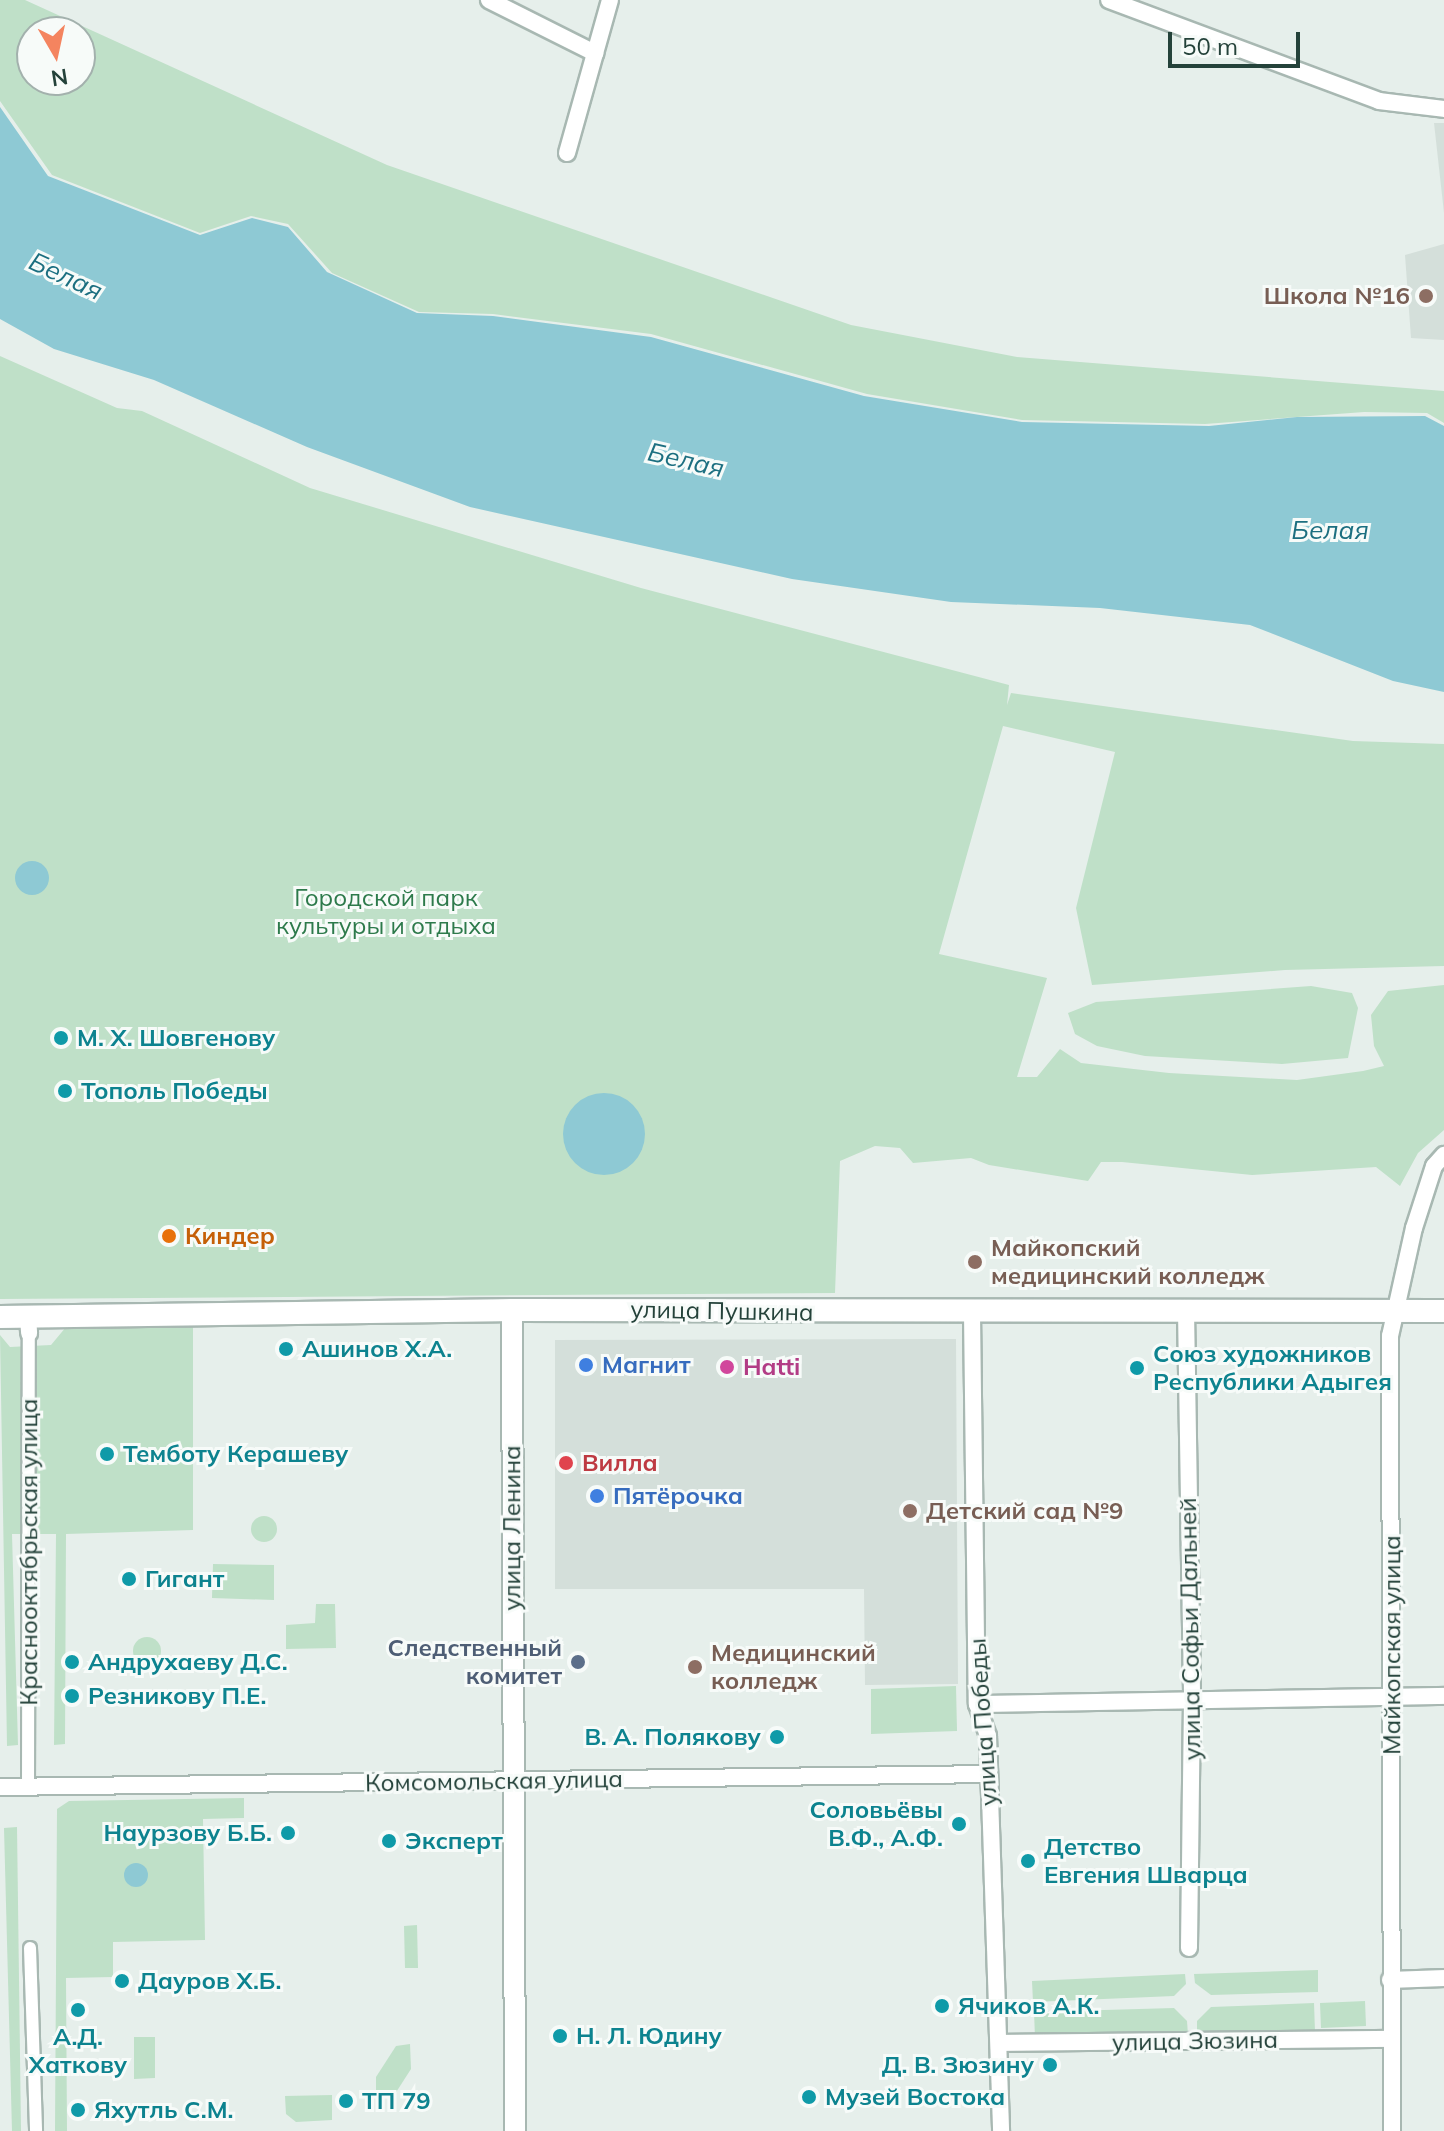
<!DOCTYPE html>
<meta charset="utf-8">
<style>
body{margin:0}
#map{position:relative;width:1444px;height:2131px;overflow:hidden;background:#e6efeb;font-family:Mulish,sans-serif}
div>[style]{position:absolute}
.built>*{inset:0;background:#d4dfda}
.green>*{inset:0;background:#bfe0c8}
.round{border-radius:50%}
.water>*{inset:0;background:#8ec9d4}
.roads{filter:drop-shadow(2px 0 #a8b8b2) drop-shadow(-2px 0 #a8b8b2) drop-shadow(0 2px #a8b8b2) drop-shadow(0 -2px #a8b8b2)}
.pedestrian>*{height:12px;margin:-6px;padding:0 6px;transform-origin:6px;border-radius:6px;background:#fff}
.minor>*{height:16px;margin:-8px;padding:0 8px;transform-origin:8px;border-radius:8px;background:#fff}
.tertiary>*{height:20px;margin:-10px;padding:0 10px;transform-origin:10px;border-radius:10px;background:#fff}
.secondary>*{height:22px;margin:-11px;padding:0 11px;transform-origin:11px;border-radius:11px;background:#fff}
.dots>*{width:22px;height:22px;translate:-50% -50%;box-sizing:border-box;border:4px solid #f7fbf9;border-radius:50%}
span{translate:-50% -50%;white-space:nowrap;text-align:center;line-height:1.15;-webkit-text-stroke:6px #f7fbf9;paint-order:stroke}
.education-label{font-size:24px;color:#785e54;font-weight:700}
.right{translate:-100% -50%;text-align:right}
.left{translate:0 -50%;text-align:left}
.park-label{font-size:24px;color:#2d7a4b}
.culture-label{font-size:24px;color:#0d838f;font-weight:700}
.food-label{font-size:24px;color:#c56008;font-weight:700}
.street-label{font-size:24px;color:#24423a}
.shop-label{font-size:24px;color:#366cbe;font-weight:700}
.hotel-label{font-size:24px;color:#b23c85;font-weight:700}
.health-label{font-size:24px;color:#be3a42;font-weight:700}
.service-label{font-size:24px;color:#4e5e75;font-weight:700}
.water-label{font-size:26px;color:#1c6f80;font-style:italic}
.north{position:absolute;left:16px;top:16px;width:80px;height:80px;box-sizing:border-box;background:#f7fbf9;border:2px solid #a3b1ad;border-radius:50%;rotate:171deg;font-size:22px;font-weight:700;line-height:32px;text-align:center;color:#24423a}
.north::after{content:'';display:block;margin:auto;width:28px;height:36px;background:#f4845f;clip-path:polygon(50% 0,100% 100%,50% 72%,0 100%)}
.scale{position:absolute;left:1168px;top:32px;width:132px;height:36px;box-sizing:border-box;border:4px solid #24423a;border-top:0;padding-left:10px;font-size:24px;line-height:28px;white-space:nowrap;color:#24423a;-webkit-text-stroke:6px #f7fbf9;paint-order:stroke}
</style>
<div id="map">
<div class="built">
<div style="clip-path:polygon(1434px 123px,1444px 123px,1444px 213px)"></div>
<div style="clip-path:polygon(1444px 244px,1444px 340px,1411px 338px,1405px 255px)"></div>
<div style="clip-path:polygon(956px 1339px,958px 1684px,865px 1685px,864px 1589px,555px 1589px,555px 1340px)"></div>
</div>
<div class="green">
<div style="clip-path:polygon(evenodd,0 0,25px 0,387px 165px,851px 325px,1017px 357px,1444px 391px,1444px 423px,1427px 413px,1364px 412px,1205px 424px,1022px 420px,867px 394px,651px 334px,493px 314px,419px 312px,332px 273px,288px 224px,251px 216px,200px 233px,52px 175px,0 101px,0 0,32px 32px,80px 32px,80px 80px,32px 80px,32px 32px)"></div>
<div style="clip-path:polygon(0 356px,117px 408px,142px 411px,310px 488px,641px 588px,1009px 685px,1007px 705px,1011px 693px,1353px 741px,1444px 744px,1444px 966px,1285px 970px,1092px 985px,1076px 908px,1115px 752px,1003px 726px,939px 954px,1047px 978px,1017px 1077px,1037px 1077px,1060px 1049px,1081px 1063px,1169px 1073px,1297px 1080px,1363px 1071px,1384px 1066px,1374px 1046px,1371px 1015px,1388px 991px,1444px 985px,1444px 1130px,1418px 1153px,1400px 1186px,1376px 1167px,1252px 1175px,1122px 1162px,1101px 1162px,1088px 1181px,989px 1165px,971px 1158px,913px 1163px,900px 1148px,875px 1146px,840px 1161px,835px 1293px,0 1299px)"></div>
<div style="clip-path:polygon(1311px 986px,1352px 993px,1358px 1008px,1348px 1058px,1282px 1064px,1145px 1056px,1097px 1046px,1075px 1034px,1068px 1013px,1096px 1002px)"></div>
<div style="clip-path:polygon(193px 1326px,193px 1530px,66px 1534px,65px 1744px,54px 1745px,56px 1534px,12px 1534px,18px 1745px,7px 1746px,0 1335px,10px 1347px,51px 1345px,66px 1327px)"></div>
<div class="round" style="left:251px;top:1516px;width:26px;height:26px"></div>
<div style="clip-path:polygon(213px 1564px,274px 1565px,274px 1600px,212px 1598px)"></div>
<div style="clip-path:polygon(316px 1604px,335px 1604px,336px 1648px,286px 1649px,286px 1625px,315px 1623px)"></div>
<div class="round" style="left:133px;top:1637px;width:28px;height:28px"></div>
<div style="clip-path:polygon(956px 1686px,957px 1731px,871px 1734px,871px 1689px)"></div>
<div style="clip-path:polygon(244px 1798px,244px 1818px,203px 1819px,205px 1940px,113px 1942px,113px 1977px,66px 1978px,67px 2131px,55px 2131px,57px 1809px,69px 1801px)"></div>
<div style="clip-path:polygon(17px 1827px,21px 2131px,12px 2131px,4px 1828px)"></div>
<div style="clip-path:polygon(417px 1925px,418px 1968px,405px 1968px,404px 1926px)"></div>
<div style="clip-path:polygon(1318px 1970px,1318px 1992px,1211px 1995px,1195px 1983px,1194px 1974px)"></div>
<div style="clip-path:polygon(1185px 1974px,1186px 1984px,1174px 1996px,1033px 2002px,1032px 1981px)"></div>
<div style="clip-path:polygon(1365px 2001px,1366px 2026px,1321px 2028px,1320px 2003px)"></div>
<div style="clip-path:polygon(1314px 2003px,1315px 2032px,1197px 2035px,1197px 2021px,1211px 2007px)"></div>
<div style="clip-path:polygon(1174px 2008px,1187px 2021px,1188px 2035px,1035px 2037px,1034px 2012px)"></div>
<div style="clip-path:polygon(134px 2037px,155px 2037px,155px 2078px,134px 2079px)"></div>
<div style="clip-path:polygon(410px 2044px,411px 2069px,393px 2097px,376px 2096px,376px 2077px,396px 2046px)"></div>
<div style="clip-path:polygon(332px 2095px,332px 2120px,296px 2122px,286px 2114px,285px 2096px)"></div>
</div>
<div class="water">
<div style="clip-path:polygon(0 107px,48px 176px,200px 235px,252px 218px,288px 227px,327px 272px,417px 313px,493px 316px,651px 337px,864px 396px,1022px 422px,1209px 426px,1297px 417px,1425px 416px,1444px 426px,1444px 692px,1393px 681px,1250px 625px,1100px 608px,951px 602px,792px 579px,470px 507px,307px 447px,154px 380px,54px 349px,0 319px)"></div>
<div class="round" style="left:15px;top:861px;width:34px;height:34px"></div>
<div class="round" style="left:563px;top:1093px;width:82px;height:82px"></div>
<div class="round" style="left:124px;top:1863px;width:24px;height:24px"></div>
</div>
<div class="roads">
<div class="pedestrian">
<div style="left:28px;top:1788px;width:455px;rotate:-89.9deg"></div>
<div style="left:30px;top:1948px;width:183px;rotate:88.1deg"></div>
</div>
<div class="minor">
<div style="left:489px;top:0;width:119px;rotate:26.6deg"></div>
<div style="left:1109px;top:0;width:288px;rotate:20.5deg"></div>
<div style="left:1379px;top:101px;width:65px;rotate:7deg"></div>
<div style="left:567px;top:153px;width:159px;rotate:-74.3deg"></div>
<div style="left:1186px;top:1310px;width:391px;rotate:89.1deg"></div>
<div style="left:1192px;top:1701px;width:247px;rotate:90.7deg"></div>
<div style="left:972px;top:1313px;width:391px;rotate:89.3deg"></div>
<div style="left:977px;top:1704px;width:34px;rotate:71deg"></div>
<div style="left:988px;top:1736px;width:395px;rotate:88.1deg"></div>
<div style="left:28px;top:1317px;width:16px;rotate:86deg"></div>
<div style="left:977px;top:1704px;width:467px;rotate:-1deg"></div>
<div style="left:0;top:1787px;width:989px;rotate:-0.75deg"></div>
<div style="left:1390px;top:1980px;width:54px;rotate:-2.1deg"></div>
<div style="left:1001px;top:2043px;width:389px;rotate:-0.6deg"></div>
<div style="left:1392px;top:2131px;width:795px;rotate:-90.14deg"></div>
<div style="left:1390px;top:1336px;width:111px;rotate:-77.5deg"></div>
<div style="left:1414px;top:1228px;width:65px;rotate:-72.1deg"></div>
<div style="left:1434px;top:1166px;width:15px;rotate:-48deg"></div>
</div>
<div class="tertiary">
<div style="left:512px;top:1310px;width:821px;rotate:89.79deg"></div>
</div>
<div class="secondary">
<div style="left:0;top:1317px;width:512px;rotate:-0.78deg"></div>
<div style="left:512px;top:1310px;width:932px;rotate:0.06deg"></div>
</div>
</div>
<div class="dots">
<div style="left:1426px;top:296px;background:#8d6e63"></div>
<div style="left:61px;top:1038px;background:#0f9aa8"></div>
<div style="left:65px;top:1091px;background:#0f9aa8"></div>
<div style="left:169px;top:1236px;background:#e8710a"></div>
<div style="left:975px;top:1262px;background:#8d6e63"></div>
<div style="left:286px;top:1349px;background:#0f9aa8"></div>
<div style="left:586px;top:1365px;background:#3f7fe0"></div>
<div style="left:727px;top:1367px;background:#d1479c"></div>
<div style="left:1137px;top:1368px;background:#0f9aa8"></div>
<div style="left:107px;top:1454px;background:#0f9aa8"></div>
<div style="left:566px;top:1463px;background:#e0444e"></div>
<div style="left:597px;top:1496px;background:#3f7fe0"></div>
<div style="left:910px;top:1511px;background:#8d6e63"></div>
<div style="left:129px;top:1579px;background:#0f9aa8"></div>
<div style="left:72px;top:1662px;background:#0f9aa8"></div>
<div style="left:578px;top:1662px;background:#5c6f8a"></div>
<div style="left:695px;top:1667px;background:#8d6e63"></div>
<div style="left:72px;top:1696px;background:#0f9aa8"></div>
<div style="left:777px;top:1737px;background:#0f9aa8"></div>
<div style="left:959px;top:1824px;background:#0f9aa8"></div>
<div style="left:288px;top:1833px;background:#0f9aa8"></div>
<div style="left:389px;top:1841px;background:#0f9aa8"></div>
<div style="left:1028px;top:1861px;background:#0f9aa8"></div>
<div style="left:122px;top:1981px;background:#0f9aa8"></div>
<div style="left:942px;top:2006px;background:#0f9aa8"></div>
<div style="left:78px;top:2010px;background:#0f9aa8"></div>
<div style="left:560px;top:2036px;background:#0f9aa8"></div>
<div style="left:1050px;top:2065px;background:#0f9aa8"></div>
<div style="left:809px;top:2097px;background:#0f9aa8"></div>
<div style="left:346px;top:2101px;background:#0f9aa8"></div>
<div style="left:78px;top:2110px;background:#0f9aa8"></div>
</div>
<div class="education-label">
<span class="right" style="left:1410px;top:296px">Школа №16</span>
<span class="left" style="left:991px;top:1262px">Майкопский<br>медицинский колледж</span>
<span class="left" style="left:926px;top:1511px">Детский сад №9</span>
<span class="left" style="left:711px;top:1667px">Медицинский<br>колледж</span>
</div>
<div class="park-label">
<span style="left:386px;top:912px">Городской парк<br>культуры и отдыха</span>
</div>
<div class="culture-label">
<span class="left" style="left:77px;top:1038px">М. Х. Шовгенову</span>
<span class="left" style="left:81px;top:1091px">Тополь Победы</span>
<span class="left" style="left:302px;top:1349px">Ашинов Х.А.</span>
<span class="left" style="left:1153px;top:1368px">Союз художников<br>Республики Адыгея</span>
<span class="left" style="left:123px;top:1454px">Темботу Керашеву</span>
<span class="left" style="left:145px;top:1579px">Гигант</span>
<span class="left" style="left:88px;top:1662px">Андрухаеву Д.С.</span>
<span class="left" style="left:88px;top:1696px">Резникову П.Е.</span>
<span class="right" style="left:761px;top:1737px">В. А. Полякову</span>
<span class="right" style="left:943px;top:1824px">Соловьёвы<br>В.Ф., А.Ф.</span>
<span class="right" style="left:272px;top:1833px">Наурзову Б.Б.</span>
<span class="left" style="left:405px;top:1841px">Эксперт</span>
<span class="left" style="left:1044px;top:1861px">Детство<br>Евгения Шварца</span>
<span class="left" style="left:138px;top:1981px">Дауров Х.Б.</span>
<span class="left" style="left:958px;top:2006px">Ячиков А.К.</span>
<span class="left" style="left:576px;top:2036px">Н. Л. Юдину</span>
<span style="left:78px;top:2051px">А.Д.<br>Хаткову</span>
<span class="right" style="left:1034px;top:2065px">Д. В. Зюзину</span>
<span class="left" style="left:825px;top:2097px">Музей Востока</span>
<span class="left" style="left:362px;top:2101px">ТП 79</span>
<span class="left" style="left:94px;top:2110px">Яхутль С.М.</span>
</div>
<div class="food-label">
<span class="left" style="left:185px;top:1236px">Киндер</span>
</div>
<div class="street-label">
<span style="left:722px;top:1311px;rotate:1deg">улица Пушкина</span>
<span style="left:512px;top:1528px;rotate:-90deg">улица Ленина</span>
<span style="left:29px;top:1552px;rotate:-90deg">Краснооктябрьская улица</span>
<span style="left:1190px;top:1629px;rotate:-91deg">улица Софьи Дальней</span>
<span style="left:1392px;top:1645px;rotate:-90deg">Майкопская улица</span>
<span style="left:983px;top:1722px;rotate:-94deg">улица Победы</span>
<span style="left:494px;top:1781px;rotate:-1deg">Комсомольская улица</span>
<span style="left:1195px;top:2041px;rotate:-1deg">улица Зюзина</span>
</div>
<div class="shop-label">
<span class="left" style="left:602px;top:1365px">Магнит</span>
<span class="left" style="left:613px;top:1496px">Пятёрочка</span>
</div>
<div class="hotel-label">
<span class="left" style="left:743px;top:1367px">Hatti</span>
</div>
<div class="health-label">
<span class="left" style="left:582px;top:1463px">Вилла</span>
</div>
<div class="service-label">
<span class="right" style="left:562px;top:1662px">Следственный<br>комитет</span>
</div>
<div class="water-label">
<span style="left:66px;top:276px;rotate:25deg">Белая</span>
<span style="left:686px;top:460px;rotate:13deg">Белая</span>
<span style="left:1330px;top:530px">Белая</span>
</div>
<div class="north">N</div>
<div class="scale">50 m</div>
</div>
